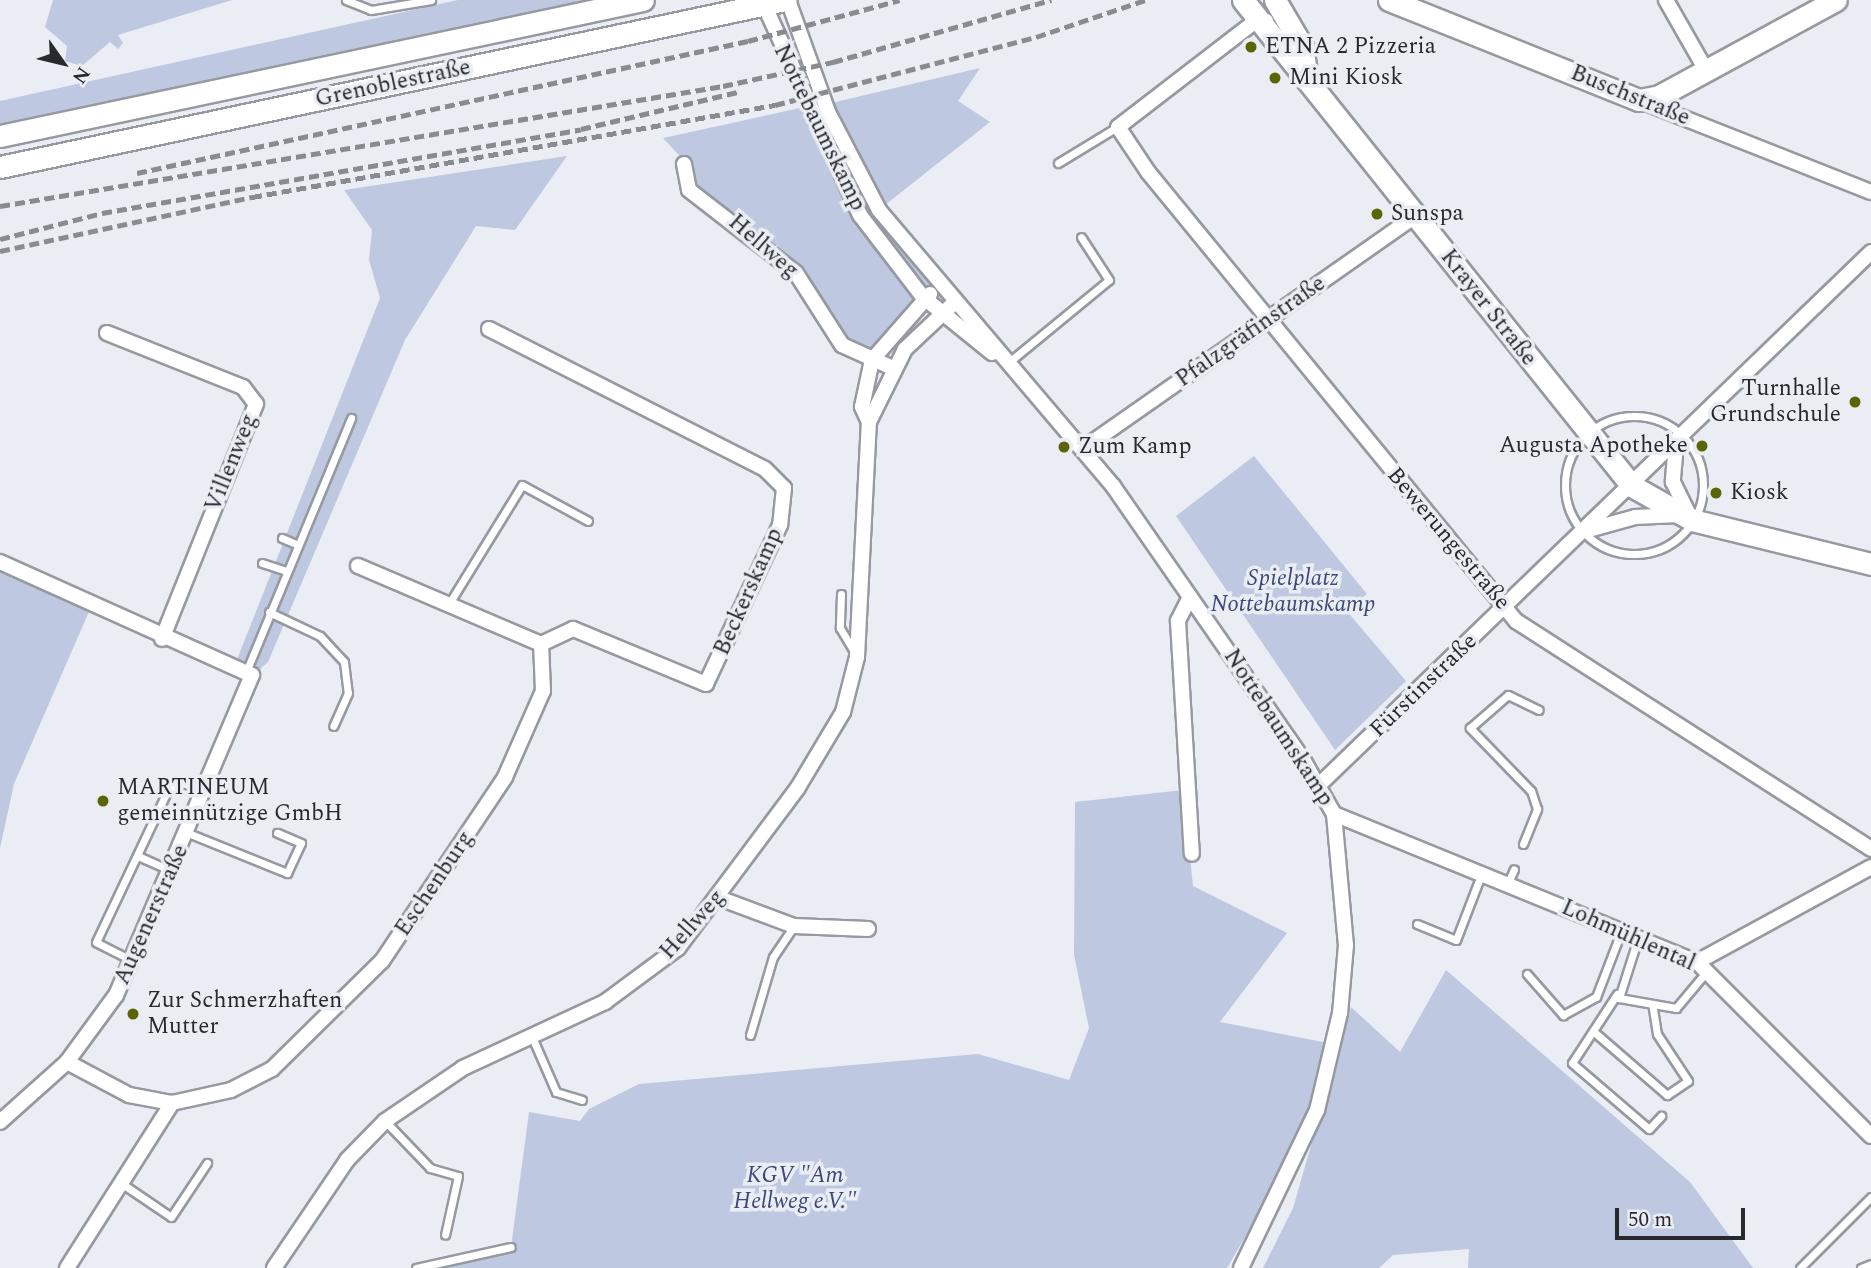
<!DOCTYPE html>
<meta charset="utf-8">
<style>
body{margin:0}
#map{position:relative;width:1871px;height:1268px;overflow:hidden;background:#eaedf4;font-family:Spectral,serif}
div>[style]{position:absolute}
.green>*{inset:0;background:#bfc8e1}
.roads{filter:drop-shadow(2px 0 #9799a1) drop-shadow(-2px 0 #9799a1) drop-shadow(0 2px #9799a1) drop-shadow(0 -2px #9799a1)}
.lane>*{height:7px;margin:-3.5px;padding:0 3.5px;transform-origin:3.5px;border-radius:3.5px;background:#fff}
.lane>.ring{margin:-3.5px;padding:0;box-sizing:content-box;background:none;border:7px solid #fff;border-radius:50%}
.street>*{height:14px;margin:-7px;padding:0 7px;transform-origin:7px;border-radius:7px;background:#fff}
.secondary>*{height:21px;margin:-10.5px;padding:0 10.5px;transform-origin:10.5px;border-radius:10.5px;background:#fff}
.rail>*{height:5px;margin-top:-2.5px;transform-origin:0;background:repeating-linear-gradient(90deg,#898b90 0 10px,transparent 0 15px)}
.dots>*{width:19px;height:19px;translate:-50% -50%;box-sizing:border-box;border:4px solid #eaedf4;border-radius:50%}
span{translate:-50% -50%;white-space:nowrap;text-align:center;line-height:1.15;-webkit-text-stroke:7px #eaedf4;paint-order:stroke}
.poi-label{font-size:23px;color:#28292c}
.left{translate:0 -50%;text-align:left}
.right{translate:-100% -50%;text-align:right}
.street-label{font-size:23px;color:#28292c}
.park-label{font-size:23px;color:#3b4878;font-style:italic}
.north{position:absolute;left:28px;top:28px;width:70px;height:70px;-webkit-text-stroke:5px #eaedf4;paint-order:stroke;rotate:124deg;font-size:19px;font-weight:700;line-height:28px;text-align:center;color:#28292c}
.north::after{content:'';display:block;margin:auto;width:24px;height:32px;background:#28292c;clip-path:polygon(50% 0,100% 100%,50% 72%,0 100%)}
.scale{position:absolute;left:1615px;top:1208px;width:130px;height:32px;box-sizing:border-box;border:4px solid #28292c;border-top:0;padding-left:9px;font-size:21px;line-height:24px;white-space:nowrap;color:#28292c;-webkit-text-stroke:5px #eaedf4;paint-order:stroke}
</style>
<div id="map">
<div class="green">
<div style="clip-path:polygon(53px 0,232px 0,118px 35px,123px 43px,118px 49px,110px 42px,82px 66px,65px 61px,67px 46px,45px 27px)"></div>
<div style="clip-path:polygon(458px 0,634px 0,0 135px,0 101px)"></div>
<div style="clip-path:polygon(980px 68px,958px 101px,990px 122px,880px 209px,827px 104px)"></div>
<div style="clip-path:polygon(823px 103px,852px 171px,939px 288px,920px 298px,872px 358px,857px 354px,774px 248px,692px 189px,688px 165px,663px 138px)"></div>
<div style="clip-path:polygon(567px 156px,515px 230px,476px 226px,405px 340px,268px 662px,253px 675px,234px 667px,380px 298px,369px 260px,372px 230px,344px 190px)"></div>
<div style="clip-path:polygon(1254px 456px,1367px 594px,1346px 610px,1406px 681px,1335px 750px,1176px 516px)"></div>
<div style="clip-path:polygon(0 563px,91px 607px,14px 784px,0 848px)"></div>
<div style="clip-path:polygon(1183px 790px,1193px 886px,1287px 933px,1220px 1022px,1328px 1043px,1312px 1107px,1288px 1163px,1227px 1268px,416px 1268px,511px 1247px,529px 1112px,580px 1121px,589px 1109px,639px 1084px,978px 1054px,1069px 1080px,1089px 1028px,1074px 955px,1075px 802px)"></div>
<div style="clip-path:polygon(1446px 970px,1690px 1182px,1753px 1268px,1468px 1268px,1469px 1249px,1393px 1255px,1379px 1268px,1263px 1268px,1293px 1208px,1351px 1007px,1400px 1052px)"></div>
</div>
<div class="roads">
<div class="lane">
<div style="left:346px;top:0;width:27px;rotate:22deg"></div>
<div style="left:371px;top:10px;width:61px;rotate:-9.5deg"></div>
<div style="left:1058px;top:163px;width:69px;rotate:-31.4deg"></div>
<div style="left:1009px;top:362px;width:129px;rotate:-39.4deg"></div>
<div style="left:1109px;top:280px;width:51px;rotate:-123.1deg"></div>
<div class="ring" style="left:1565px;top:416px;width:131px;height:131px"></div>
<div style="left:282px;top:538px;width:15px;rotate:23deg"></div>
<div style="left:262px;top:563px;width:25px;rotate:18deg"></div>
<div style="left:841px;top:594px;width:34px;rotate:92deg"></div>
<div style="left:840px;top:628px;width:29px;rotate:59deg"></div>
<div style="left:450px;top:602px;width:137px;rotate:-58.4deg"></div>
<div style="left:522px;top:485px;width:75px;rotate:28.6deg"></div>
<div style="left:269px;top:612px;width:56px;rotate:25.2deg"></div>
<div style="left:320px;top:636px;width:35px;rotate:47deg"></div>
<div style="left:344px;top:662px;width:31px;rotate:83deg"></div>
<div style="left:348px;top:693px;width:36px;rotate:114deg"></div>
<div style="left:246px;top:672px;width:275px;rotate:-67.5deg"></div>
<div style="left:188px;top:833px;width:107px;rotate:22deg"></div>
<div style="left:287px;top:873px;width:33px;rotate:-65deg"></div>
<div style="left:301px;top:843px;width:26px;rotate:-157deg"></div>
<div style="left:1523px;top:844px;width:38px;rotate:-68deg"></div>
<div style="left:1537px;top:809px;width:19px;rotate:-108deg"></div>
<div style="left:1531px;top:791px;width:88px;rotate:-134.1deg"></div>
<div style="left:1470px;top:728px;width:50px;rotate:-41deg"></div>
<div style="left:1508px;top:695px;width:34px;rotate:26deg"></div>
<div style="left:138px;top:856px;width:36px;rotate:24deg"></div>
<div style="left:1507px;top:885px;width:17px;rotate:-66deg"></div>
<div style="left:1417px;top:924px;width:42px;rotate:22.3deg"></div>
<div style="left:1456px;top:940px;width:70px;rotate:-69deg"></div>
<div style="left:1638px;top:938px;width:63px;rotate:107.6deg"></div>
<div style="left:1619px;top:998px;width:58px;rotate:10deg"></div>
<div style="left:1676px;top:1008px;width:48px;rotate:-50deg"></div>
<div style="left:131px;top:960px;width:39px;rotate:-153deg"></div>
<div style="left:96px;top:942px;width:168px;rotate:-64.7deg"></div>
<div style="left:168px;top:790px;width:16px;rotate:-27deg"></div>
<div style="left:182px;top:783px;width:24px;rotate:17deg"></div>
<div style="left:1527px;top:974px;width:55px;rotate:48.7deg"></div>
<div style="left:1563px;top:1015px;width:38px;rotate:-29deg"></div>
<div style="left:1596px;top:997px;width:70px;rotate:-69deg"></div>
<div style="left:1617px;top:994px;width:82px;rotate:123.1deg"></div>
<div style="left:1572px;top:1063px;width:101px;rotate:40.6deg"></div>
<div style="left:1649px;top:1129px;width:18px;rotate:-47deg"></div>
<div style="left:1593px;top:1031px;width:98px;rotate:40.9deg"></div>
<div style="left:1667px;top:1095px;width:25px;rotate:-34deg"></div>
<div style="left:1688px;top:1081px;width:56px;rotate:-123.4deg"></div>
<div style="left:1657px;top:1034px;width:30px;rotate:-99deg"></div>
<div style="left:750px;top:1035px;width:81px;rotate:-73.6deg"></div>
<div style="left:773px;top:957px;width:37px;rotate:-56deg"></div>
<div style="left:532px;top:1037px;width:60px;rotate:66.4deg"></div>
<div style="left:556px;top:1092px;width:27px;rotate:17deg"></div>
<div style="left:385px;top:1121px;width:65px;rotate:46.2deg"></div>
<div style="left:430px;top:1168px;width:29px;rotate:16deg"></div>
<div style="left:458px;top:1176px;width:60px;rotate:102.4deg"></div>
<div style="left:121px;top:1183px;width:60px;rotate:34.2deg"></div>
<div style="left:171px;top:1217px;width:65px;rotate:-56.3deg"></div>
<div style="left:416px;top:1268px;width:97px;rotate:-12.5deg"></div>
<div style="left:1800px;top:1268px;width:100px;rotate:-45deg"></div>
<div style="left:1861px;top:1268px;width:11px;rotate:-22deg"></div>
</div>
<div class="street">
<div style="left:762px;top:0;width:236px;rotate:65.5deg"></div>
<div style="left:860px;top:215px;width:103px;rotate:52.5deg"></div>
<div style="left:923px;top:297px;width:89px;rotate:39.1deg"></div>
<div style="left:788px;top:0;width:119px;rotate:70.3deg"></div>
<div style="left:828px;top:112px;width:110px;rotate:62.5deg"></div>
<div style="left:879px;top:210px;width:362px;rotate:49.7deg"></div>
<div style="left:1113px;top:486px;width:329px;rotate:55.2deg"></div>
<div style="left:1301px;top:756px;width:67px;rotate:60.4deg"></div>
<div style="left:1334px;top:814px;width:132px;rotate:84.8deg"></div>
<div style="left:1346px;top:945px;width:68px;rotate:95deg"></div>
<div style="left:1340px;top:1013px;width:100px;rotate:103.3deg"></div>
<div style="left:1317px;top:1110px;width:175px;rotate:115.7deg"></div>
<div style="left:1666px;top:0;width:81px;rotate:60.3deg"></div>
<div style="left:1266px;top:21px;width:9px;rotate:-174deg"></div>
<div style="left:1257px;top:20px;width:175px;rotate:142.4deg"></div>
<div style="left:1118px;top:127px;width:54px;rotate:56.3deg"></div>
<div style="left:1148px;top:172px;width:581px;rotate:50.66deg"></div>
<div style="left:1516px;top:621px;width:422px;rotate:32.7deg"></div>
<div style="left:1641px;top:101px;width:247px;rotate:21.6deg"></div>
<div style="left:684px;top:164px;width:26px;rotate:79deg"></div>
<div style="left:689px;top:190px;width:135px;rotate:37.8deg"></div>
<div style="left:796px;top:273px;width:85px;rotate:57.4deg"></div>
<div style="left:842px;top:345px;width:56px;rotate:24.3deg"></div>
<div style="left:489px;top:329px;width:309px;rotate:26.9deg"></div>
<div style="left:765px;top:469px;width:27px;rotate:45deg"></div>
<div style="left:784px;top:488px;width:37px;rotate:96deg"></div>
<div style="left:780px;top:525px;width:175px;rotate:115deg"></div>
<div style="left:706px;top:684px;width:144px;rotate:-157.5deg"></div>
<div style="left:573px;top:629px;width:35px;rotate:155deg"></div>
<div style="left:107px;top:333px;width:146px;rotate:21.7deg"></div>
<div style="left:243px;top:387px;width:21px;rotate:53deg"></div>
<div style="left:256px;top:404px;width:253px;rotate:111.8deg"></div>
<div style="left:869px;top:422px;width:17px;rotate:-115deg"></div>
<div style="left:862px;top:407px;width:48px;rotate:-78deg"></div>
<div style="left:872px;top:360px;width:88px;rotate:-48.7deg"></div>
<div style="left:1676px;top:444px;width:38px;rotate:95deg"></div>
<div style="left:1673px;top:482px;width:39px;rotate:64deg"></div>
<div style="left:1084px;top:448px;width:406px;rotate:-35deg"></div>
<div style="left:1592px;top:529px;width:45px;rotate:-15.6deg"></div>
<div style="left:1635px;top:517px;width:44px;rotate:-2.6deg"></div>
<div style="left:0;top:562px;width:276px;rotate:24.2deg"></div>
<div style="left:252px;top:675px;width:348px;rotate:113deg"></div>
<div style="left:116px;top:995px;width:83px;rotate:126.2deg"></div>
<div style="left:67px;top:1062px;width:90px;rotate:138.2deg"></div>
<div style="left:1190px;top:597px;width:27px;rotate:117deg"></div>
<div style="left:1178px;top:621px;width:233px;rotate:86.6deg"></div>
<div style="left:1320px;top:784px;width:766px;rotate:-43.99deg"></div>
<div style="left:1334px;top:814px;width:392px;rotate:22.2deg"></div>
<div style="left:1697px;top:962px;width:246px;rotate:45deg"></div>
<div style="left:719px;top:898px;width:80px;rotate:20.5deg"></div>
<div style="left:794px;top:926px;width:74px;rotate:2.3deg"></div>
<div style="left:1697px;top:962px;width:198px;rotate:-28.6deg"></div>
<div style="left:67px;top:1062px;width:70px;rotate:28deg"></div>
<div style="left:129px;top:1095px;width:44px;rotate:10.5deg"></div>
<div style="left:172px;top:1103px;width:60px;rotate:-12.4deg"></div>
<div style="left:231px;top:1090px;width:46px;rotate:-27.1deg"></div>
<div style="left:272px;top:1069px;width:154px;rotate:-44.5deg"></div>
<div style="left:382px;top:961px;width:221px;rotate:-56.2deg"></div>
<div style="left:505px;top:777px;width:94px;rotate:-66.2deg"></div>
<div style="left:543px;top:691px;width:47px;rotate:-92.4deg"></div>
<div style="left:541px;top:644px;width:199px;rotate:-156.9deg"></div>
<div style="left:67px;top:1268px;width:196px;rotate:-57.5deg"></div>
<div style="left:274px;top:1268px;width:130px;rotate:-55.9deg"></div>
<div style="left:347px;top:1160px;width:54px;rotate:-45.7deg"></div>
<div style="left:385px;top:1121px;width:94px;rotate:-34.2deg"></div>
<div style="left:463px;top:1068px;width:157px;rotate:-24.9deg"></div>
<div style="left:605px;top:1002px;width:91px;rotate:-36.5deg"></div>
<div style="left:678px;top:948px;width:199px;rotate:-53.2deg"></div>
<div style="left:797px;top:789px;width:90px;rotate:-59.1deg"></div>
<div style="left:843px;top:712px;width:57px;rotate:-75.7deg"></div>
<div style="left:857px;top:657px;width:235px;rotate:-87.1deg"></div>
<div style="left:869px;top:422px;width:81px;rotate:-63.7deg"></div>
<div style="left:905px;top:349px;width:67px;rotate:-43.2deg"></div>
</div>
<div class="secondary">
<div style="left:1243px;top:0;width:623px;rotate:51.33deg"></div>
<div style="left:1632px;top:486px;width:69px;rotate:29.5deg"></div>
<div style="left:1692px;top:520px;width:184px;rotate:13.8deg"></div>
<div style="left:1275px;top:0;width:53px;rotate:59.6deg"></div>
<div style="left:1302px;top:46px;width:26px;rotate:81deg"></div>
<div style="left:1389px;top:0;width:269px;rotate:21.8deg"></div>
<div style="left:1639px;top:100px;width:20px;rotate:-11deg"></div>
<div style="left:1659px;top:96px;width:201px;rotate:-28.5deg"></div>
<div style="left:0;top:136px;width:657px;rotate:-11.94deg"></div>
<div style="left:0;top:167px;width:803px;rotate:-12.01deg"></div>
</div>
</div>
<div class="rail">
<div style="left:137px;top:173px;width:625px;rotate:-12.19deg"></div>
<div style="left:748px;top:41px;width:157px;rotate:-15.1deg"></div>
<div style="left:0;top:206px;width:733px;rotate:-9.42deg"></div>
<div style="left:723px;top:86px;width:113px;rotate:-12.3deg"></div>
<div style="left:833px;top:62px;width:227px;rotate:-15.9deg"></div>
<div style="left:0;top:239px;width:105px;rotate:-14.3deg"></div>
<div style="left:102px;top:213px;width:486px;rotate:-9.9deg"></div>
<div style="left:581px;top:129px;width:161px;rotate:-13.3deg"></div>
<div style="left:0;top:251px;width:258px;rotate:-12.1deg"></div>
<div style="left:252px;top:197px;width:531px;rotate:-9.98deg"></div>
<div style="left:775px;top:105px;width:270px;rotate:-14.6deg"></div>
<div style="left:1036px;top:37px;width:115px;rotate:-18.7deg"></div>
</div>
<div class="dots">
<div style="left:1251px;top:47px;background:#5c6505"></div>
<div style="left:1275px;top:78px;background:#5c6505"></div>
<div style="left:1377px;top:214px;background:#5c6505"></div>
<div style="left:1855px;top:402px;background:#5c6505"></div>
<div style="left:1702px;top:446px;background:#5c6505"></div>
<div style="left:1064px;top:447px;background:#5c6505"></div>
<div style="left:1716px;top:493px;background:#5c6505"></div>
<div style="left:103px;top:801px;background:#5c6505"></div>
<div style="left:133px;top:1014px;background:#5c6505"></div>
</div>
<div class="poi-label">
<span class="left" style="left:1265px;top:47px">ETNA 2 Pizzeria</span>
<span class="left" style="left:1289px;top:78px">Mini Kiosk</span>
<span class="left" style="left:1391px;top:214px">Sunspa</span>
<span class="right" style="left:1841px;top:402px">Turnhalle<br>Grundschule</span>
<span class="right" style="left:1688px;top:446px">Augusta Apotheke</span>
<span class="left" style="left:1078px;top:447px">Zum Kamp</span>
<span class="left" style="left:1730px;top:493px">Kiosk</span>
<span class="left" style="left:117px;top:801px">MARTINEUM<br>gemeinnützige GmbH</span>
<span class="left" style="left:147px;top:1014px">Zur Schmerzhaften<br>Mutter</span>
</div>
<div class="street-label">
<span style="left:393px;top:84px;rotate:-12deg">Grenoblestraße</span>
<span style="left:1630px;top:96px;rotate:22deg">Buschstraße</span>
<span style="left:819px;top:128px;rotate:64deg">Nottebaumskamp</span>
<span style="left:763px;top:247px;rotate:41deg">Hellweg</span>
<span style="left:1488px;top:308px;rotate:52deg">Krayer Straße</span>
<span style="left:1251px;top:332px;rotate:-35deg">Pfalzgräfinstraße</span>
<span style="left:232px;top:463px;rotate:-68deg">Villenweg</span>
<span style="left:1448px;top:539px;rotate:50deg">Bewerungestraße</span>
<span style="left:749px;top:592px;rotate:-66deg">Beckerskamp</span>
<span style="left:1424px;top:686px;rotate:-44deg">Fürstinstraße</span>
<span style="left:1278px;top:728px;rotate:57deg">Nottebaumskamp</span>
<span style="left:435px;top:884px;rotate:-56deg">Eschenburg</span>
<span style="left:152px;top:915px;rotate:-66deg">Augenerstraße</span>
<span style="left:693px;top:925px;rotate:-48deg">Hellweg</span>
<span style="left:1628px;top:936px;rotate:24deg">Lohmühlental</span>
</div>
<div class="park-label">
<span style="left:1293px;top:592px">Spielplatz<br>Nottebaumskamp</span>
<span style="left:795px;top:1189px">KGV "Am<br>Hellweg e.V."</span>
</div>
<div class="north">N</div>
<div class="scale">50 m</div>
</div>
